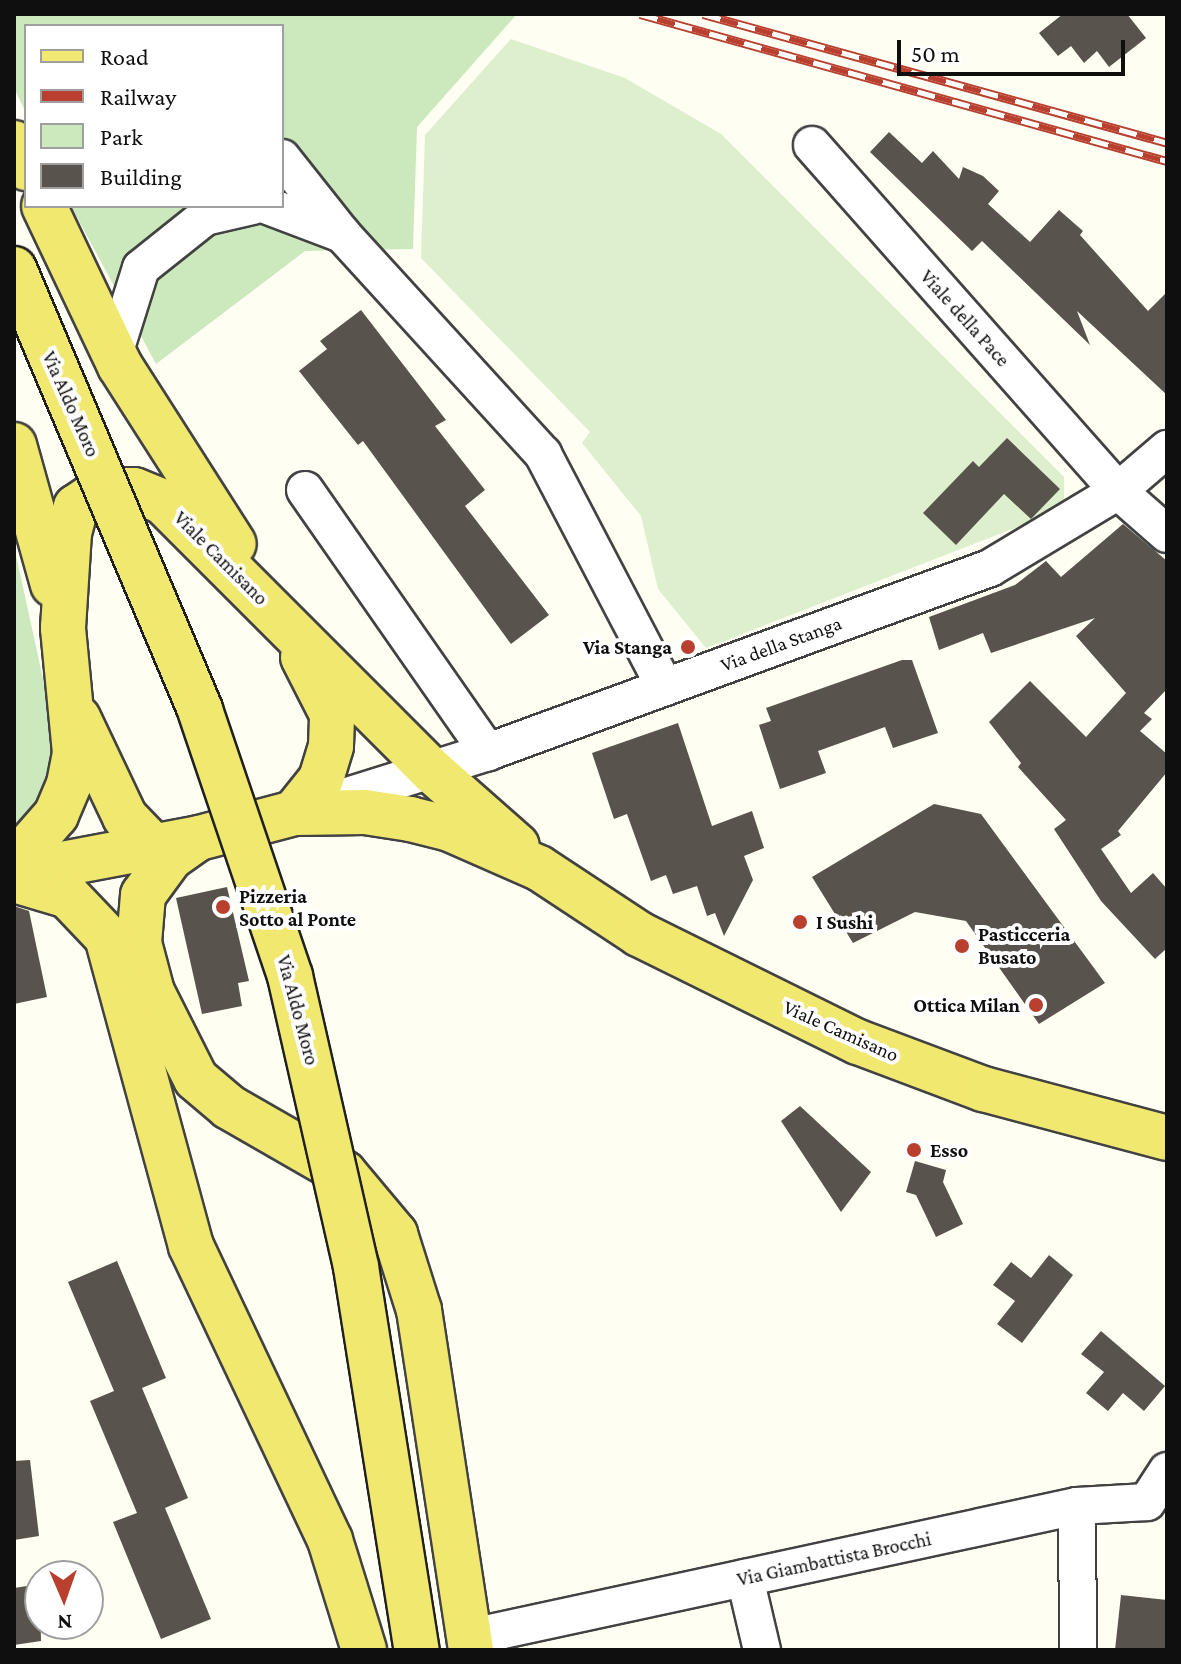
<!DOCTYPE html>
<style>
body{margin:0}
#map{position:relative;width:1181px;height:1664px;overflow:hidden;background:#fefef3;font-family:"Crimson Pro",serif}
div>[style]{position:absolute}
.green>*{inset:0;background:#cce8bd}
.pitch>*{inset:0;background:#deefce}
.building>*{inset:0;background:#58534c}
.roads{filter:drop-shadow(2px 0 #424242) drop-shadow(-2px 0 #424242) drop-shadow(0 2px #424242) drop-shadow(0 -2px #424242)}
.minor>*{height:36px;margin:-18px;padding:0 18px;transform-origin:18px;border-radius:18px;background:#fff}
.major>*{height:44px;margin:-22px;padding:0 22px;transform-origin:22px;border-radius:22px;background:#f1e870}
.rail>*{height:9px;margin-top:-4.5px;transform-origin:0;background:repeating-linear-gradient(90deg,#fff 0 18px,#b93f2e 0 36px);box-sizing:border-box;border-block:2px solid #b93f2e}
.bridges{filter:drop-shadow(2px 0 #202020) drop-shadow(-2px 0 #202020) drop-shadow(0 2px #202020) drop-shadow(0 -2px #202020)}
.major-bridge>*{height:44px;margin:-22px;padding:0 22px;transform-origin:22px;border-radius:22px;background:#f1e870}
.dots>*{width:22px;height:22px;translate:-50% -50%;box-sizing:border-box;border:4px solid #fff;border-radius:50%}
span{translate:-50% -50%;white-space:nowrap;text-align:center;line-height:1.15;-webkit-text-stroke:8px #fff;paint-order:stroke}
.street-label{font-size:20px;color:#0f0f0f}
.poi-label{font-size:20px;color:#0f0f0f;font-weight:700}
.right{translate:-100% -50%;text-align:right}
.left{translate:0 -50%;text-align:left}
.frame{position:absolute;inset:0;border:16px solid #0f0f0f;pointer-events:none}
.legend{position:absolute;left:24px;top:24px;width:260px;height:184px;box-sizing:border-box;background:#fff;border:2px solid #9f9f9f;margin:0;padding:10px 14px;list-style:none;font-size:24px;color:#0f0f0f}
.legend li{display:flex;align-items:center;gap:16px;height:40px}
.legend b{width:40px;border:2px solid #9f9f9f}
.north{position:absolute;left:24px;top:1560px;width:80px;height:80px;box-sizing:border-box;background:#fff;border:2px solid #9f9f9f;border-radius:50%;rotate:178deg;font-size:22px;font-weight:700;line-height:32px;text-align:center;color:#0f0f0f}
.north::after{content:'';display:block;margin:auto;width:28px;height:36px;background:#b93f2e;clip-path:polygon(50% 0,100% 100%,50% 72%,0 100%)}
.scale{position:absolute;left:897px;top:40px;width:228px;height:36px;box-sizing:border-box;border:4px solid #0f0f0f;border-top:0;padding-left:10px;font-size:24px;line-height:28px;white-space:nowrap;color:#0f0f0f;-webkit-text-stroke:6px #fff;paint-order:stroke}
</style>
<div id="map">
<div class="green">
<div style="clip-path:polygon(14px 14px,517px 14px,417px 127px,413px 249px,305px 251px,156px 364px,71px 206px,282px 206px,282px 26px,26px 26px,26px 113px,14px 88px)"></div>
<div style="clip-path:polygon(14px 546px,55px 734px,53px 771px,38px 802px,14px 825px)"></div>
</div>
<div class="pitch">
<div style="clip-path:polygon(511px 39px,625px 78px,721px 134px,1064px 477px,1064px 509px,706px 648px,658px 589px,641px 516px,582px 443px,590px 432px,421px 258px,425px 135px)"></div>
</div>
<div class="building">
<div style="clip-path:polygon(1063px 14px,1127px 14px,1146px 38px,1109px 67px,1097px 51px,1084px 63px,1071px 46px,1058px 56px,1039px 33px)"></div>
<div style="clip-path:polygon(889px 132px,922px 163px,933px 151px,959px 179px,963px 167px,983px 176px,999px 191px,988px 204px,1030px 242px,1059px 210px,1083px 231px,1080px 235px,1148px 311px,1167px 292px,1167px 395px,1077px 311px,1090px 345px,982px 241px,972px 251px,870px 152px)"></div>
<div style="clip-path:polygon(361px 310px,446px 420px,435px 426px,485px 490px,465px 506px,549px 615px,511px 644px,363px 441px,358px 445px,299px 371px,327px 349px,320px 341px)"></div>
<div style="clip-path:polygon(1007px 438px,1060px 489px,1031px 519px,1004px 494px,956px 545px,923px 513px,973px 461px,979px 467px)"></div>
<div style="clip-path:polygon(1123px 524px,1167px 561px,1167px 689px,1144px 713px,1152px 719px,1140px 731px,1167px 754px,1167px 772px,1118px 831px,1121px 835px,1101px 849px,1131px 893px,1153px 873px,1167px 889px,1167px 948px,1155px 959px,1101px 901px,1054px 829px,1066px 820px,1018px 767px,1021px 763px,989px 722px,1030px 681px,1086px 737px,1126px 693px,1076px 636px,1095px 618px,991px 653px,983px 633px,939px 650px,929px 617px,1015px 585px,1046px 561px,1061px 577px)"></div>
<div style="clip-path:polygon(902px 660px,912px 660px,938px 733px,893px 748px,885px 727px,818px 751px,826px 773px,780px 789px,759px 725px,771px 721px,766px 708px)"></div>
<div style="clip-path:polygon(678px 723px,712px 826px,752px 811px,764px 848px,744px 856px,753px 880px,724px 936px,715px 913px,707px 916px,697px 886px,673px 894px,666px 875px,651px 881px,627px 814px,614px 819px,592px 753px)"></div>
<div style="clip-path:polygon(934px 804px,981px 814px,1105px 983px,1039px 1024px,966px 921px,915px 912px,853px 943px,812px 877px)"></div>
<div style="clip-path:polygon(227px 887px,249px 981px,238px 983px,242px 1006px,202px 1014px,176px 898px)"></div>
<div style="clip-path:polygon(14px 906px,29px 911px,47px 997px,14px 1004px)"></div>
<div style="clip-path:polygon(800px 1106px,871px 1172px,841px 1212px,781px 1121px)"></div>
<div style="clip-path:polygon(915px 1161px,946px 1170px,943px 1182px,963px 1224px,936px 1237px,916px 1195px,906px 1192px)"></div>
<div style="clip-path:polygon(1049px 1255px,1073px 1275px,1022px 1343px,997px 1324px,1015px 1301px,993px 1285px,1011px 1262px,1031px 1278px)"></div>
<div style="clip-path:polygon(117px 1261px,166px 1378px,142px 1388px,188px 1498px,165px 1508px,211px 1619px,161px 1639px,113px 1522px,137px 1513px,90px 1401px,114px 1391px,68px 1282px)"></div>
<div style="clip-path:polygon(1101px 1331px,1165px 1386px,1144px 1411px,1123px 1393px,1108px 1411px,1086px 1393px,1104px 1372px,1081px 1354px)"></div>
<div style="clip-path:polygon(30px 1460px,39px 1536px,14px 1540px,14px 1461px)"></div>
<div style="clip-path:polygon(40px 1584px,41px 1641px,14px 1645px,14px 1588px)"></div>
<div style="clip-path:polygon(1121px 1595px,1167px 1600px,1167px 1650px,1115px 1650px)"></div>
</div>
<div class="roads">
<div class="minor">
<div style="left:812px;top:145px;width:462px;rotate:48.5deg"></div>
<div style="left:1118px;top:491px;width:65px;rotate:41.3deg"></div>
<div style="left:282px;top:158px;width:98px;rotate:51.6deg"></div>
<div style="left:343px;top:235px;width:297px;rotate:47.6deg"></div>
<div style="left:543px;top:454px;width:263px;rotate:62.4deg"></div>
<div style="left:268px;top:206px;width:79px;rotate:20.7deg"></div>
<div style="left:114px;top:354px;width:90px;rotate:-72.6deg"></div>
<div style="left:141px;top:268px;width:82px;rotate:-38.6deg"></div>
<div style="left:205px;top:217px;width:49px;rotate:-12.9deg"></div>
<div style="left:305px;top:490px;width:320px;rotate:55.1deg"></div>
<div style="left:322px;top:804px;width:174px;rotate:-17.4deg"></div>
<div style="left:488px;top:752px;width:535px;rotate:-20.13deg"></div>
<div style="left:990px;top:568px;width:149px;rotate:-31deg"></div>
<div style="left:1118px;top:491px;width:65px;rotate:-40.6deg"></div>
<div style="left:1147px;top:1502px;width:37px;rotate:-57deg"></div>
<div style="left:1077px;top:1506px;width:144px;rotate:89.6deg"></div>
<div style="left:745px;top:1578px;width:74px;rotate:76.7deg"></div>
<div style="left:489px;top:1650px;width:16px;rotate:-104deg"></div>
<div style="left:485px;top:1634px;width:606px;rotate:-12.2deg"></div>
<div style="left:1077px;top:1506px;width:70px;rotate:-3.3deg"></div>
</div>
<div class="major">
<div style="left:14px;top:143px;width:28px;rotate:64deg"></div>
<div style="left:44px;top:206px;width:177px;rotate:64.6deg"></div>
<div style="left:120px;top:366px;width:211px;rotate:57.4deg"></div>
<div style="left:14px;top:445px;width:145px;rotate:74.4deg"></div>
<div style="left:78px;top:718px;width:110px;rotate:64.6deg"></div>
<div style="left:125px;top:817px;width:42px;rotate:46deg"></div>
<div style="left:294px;top:813px;width:43px;rotate:-51.5deg"></div>
<div style="left:321px;top:779px;width:34px;rotate:-73deg"></div>
<div style="left:331px;top:746px;width:32px;rotate:-88deg"></div>
<div style="left:332px;top:714px;width:64px;rotate:-117deg"></div>
<div style="left:197px;top:839px;width:32px;rotate:145deg"></div>
<div style="left:171px;top:857px;width:47px;rotate:126.4deg"></div>
<div style="left:143px;top:895px;width:48px;rotate:94.8deg"></div>
<div style="left:139px;top:943px;width:51px;rotate:75.1deg"></div>
<div style="left:152px;top:992px;width:97px;rotate:63.2deg"></div>
<div style="left:196px;top:1079px;width:43px;rotate:40.3deg"></div>
<div style="left:229px;top:1107px;width:133px;rotate:29.9deg"></div>
<div style="left:344px;top:1173px;width:80px;rotate:50.1deg"></div>
<div style="left:395px;top:1234px;width:80px;rotate:72.5deg"></div>
<div style="left:419px;top:1310px;width:344px;rotate:81.3deg"></div>
<div style="left:14px;top:863px;width:64px;rotate:-48.8deg"></div>
<div style="left:56px;top:815px;width:34px;rotate:-67deg"></div>
<div style="left:69px;top:784px;width:32px;rotate:-79deg"></div>
<div style="left:75px;top:753px;width:126px;rotate:-95.5deg"></div>
<div style="left:63px;top:628px;width:95px;rotate:-86.4deg"></div>
<div style="left:69px;top:533px;width:27px;rotate:-75deg"></div>
<div style="left:76px;top:507px;width:30px;rotate:-34deg"></div>
<div style="left:101px;top:490px;width:33px"></div>
<div style="left:134px;top:490px;width:31px;rotate:22deg"></div>
<div style="left:163px;top:502px;width:380px;rotate:45deg"></div>
<div style="left:432px;top:771px;width:113px;rotate:41.4deg"></div>
<div style="left:14px;top:873px;width:188px;rotate:-10.7deg"></div>
<div style="left:199px;top:838px;width:98px;rotate:-14.7deg"></div>
<div style="left:294px;top:813px;width:71px;rotate:-0.8deg"></div>
<div style="left:365px;top:812px;width:46px;rotate:8.8deg"></div>
<div style="left:410px;top:819px;width:41px;rotate:14deg"></div>
<div style="left:450px;top:829px;width:97px;rotate:23.7deg"></div>
<div style="left:539px;top:868px;width:120px;rotate:33.4deg"></div>
<div style="left:639px;top:934px;width:244px;rotate:26.3deg"></div>
<div style="left:858px;top:1042px;width:134px;rotate:20.6deg"></div>
<div style="left:983px;top:1089px;width:190px;rotate:14.9deg"></div>
<div style="left:14px;top:880px;width:56px;rotate:16.5deg"></div>
<div style="left:68px;top:896px;width:57px;rotate:46.4deg"></div>
<div style="left:107px;top:937px;width:320px;rotate:74.8deg"></div>
<div style="left:191px;top:1246px;width:325px;rotate:64.7deg"></div>
<div style="left:330px;top:1540px;width:115px;rotate:72.8deg"></div>
</div>
</div>
<div class="rail">
<div style="left:640px;top:14px;width:547px;rotate:15.59deg"></div>
<div style="left:703px;top:14px;width:482px;rotate:15.5deg"></div>
</div>
<div class="bridges">
<div class="major-bridge">
<div style="left:14px;top:269px;width:479px;rotate:67.1deg"></div>
<div style="left:200px;top:710px;width:281px;rotate:71.3deg"></div>
<div style="left:290px;top:976px;width:298px;rotate:77.2deg"></div>
<div style="left:356px;top:1267px;width:388px;rotate:81deg"></div>
</div>
</div>
<div class="dots">
<div style="left:688px;top:647px;background:#b93f2e"></div>
<div style="left:223px;top:907px;background:#b93f2e"></div>
<div style="left:800px;top:922px;background:#b93f2e"></div>
<div style="left:962px;top:946px;background:#b93f2e"></div>
<div style="left:1036px;top:1005px;background:#b93f2e"></div>
<div style="left:914px;top:1150px;background:#b93f2e"></div>
</div>
<div class="street-label">
<span style="left:965px;top:318px;rotate:48deg">Viale della Pace</span>
<span style="left:71px;top:404px;rotate:66deg">Via Aldo Moro</span>
<span style="left:221px;top:558px;rotate:45deg">Viale Camisano</span>
<span style="left:781px;top:644px;rotate:-20deg">Via della Stanga</span>
<span style="left:298px;top:1010px;rotate:75deg">Via Aldo Moro</span>
<span style="left:841px;top:1031px;rotate:24deg">Viale Camisano</span>
<span style="left:834px;top:1559px;rotate:-12deg">Via Giambattista Brocchi</span>
</div>
<div class="poi-label">
<span class="right" style="left:672px;top:647px">Via Stanga</span>
<span class="left" style="left:239px;top:908px">Pizzeria<br>Sotto al Ponte</span>
<span class="left" style="left:816px;top:922px">I Sushi</span>
<span class="left" style="left:978px;top:946px">Pasticceria<br>Busato</span>
<span class="right" style="left:1020px;top:1005px">Ottica Milan</span>
<span class="left" style="left:930px;top:1150px">Esso</span>
</div>
<div class="frame"></div>
<ul class="legend">
<li><b style="height:10px;background:#f1e870"></b>Road</li>
<li><b style="height:10px;background:#b93f2e"></b>Railway</li>
<li><b style="height:22px;background:#cce8bd"></b>Park</li>
<li><b style="height:22px;background:#58534c"></b>Building</li>
</ul>
<div class="north">N</div>
<div class="scale">50 m</div>
</div>
